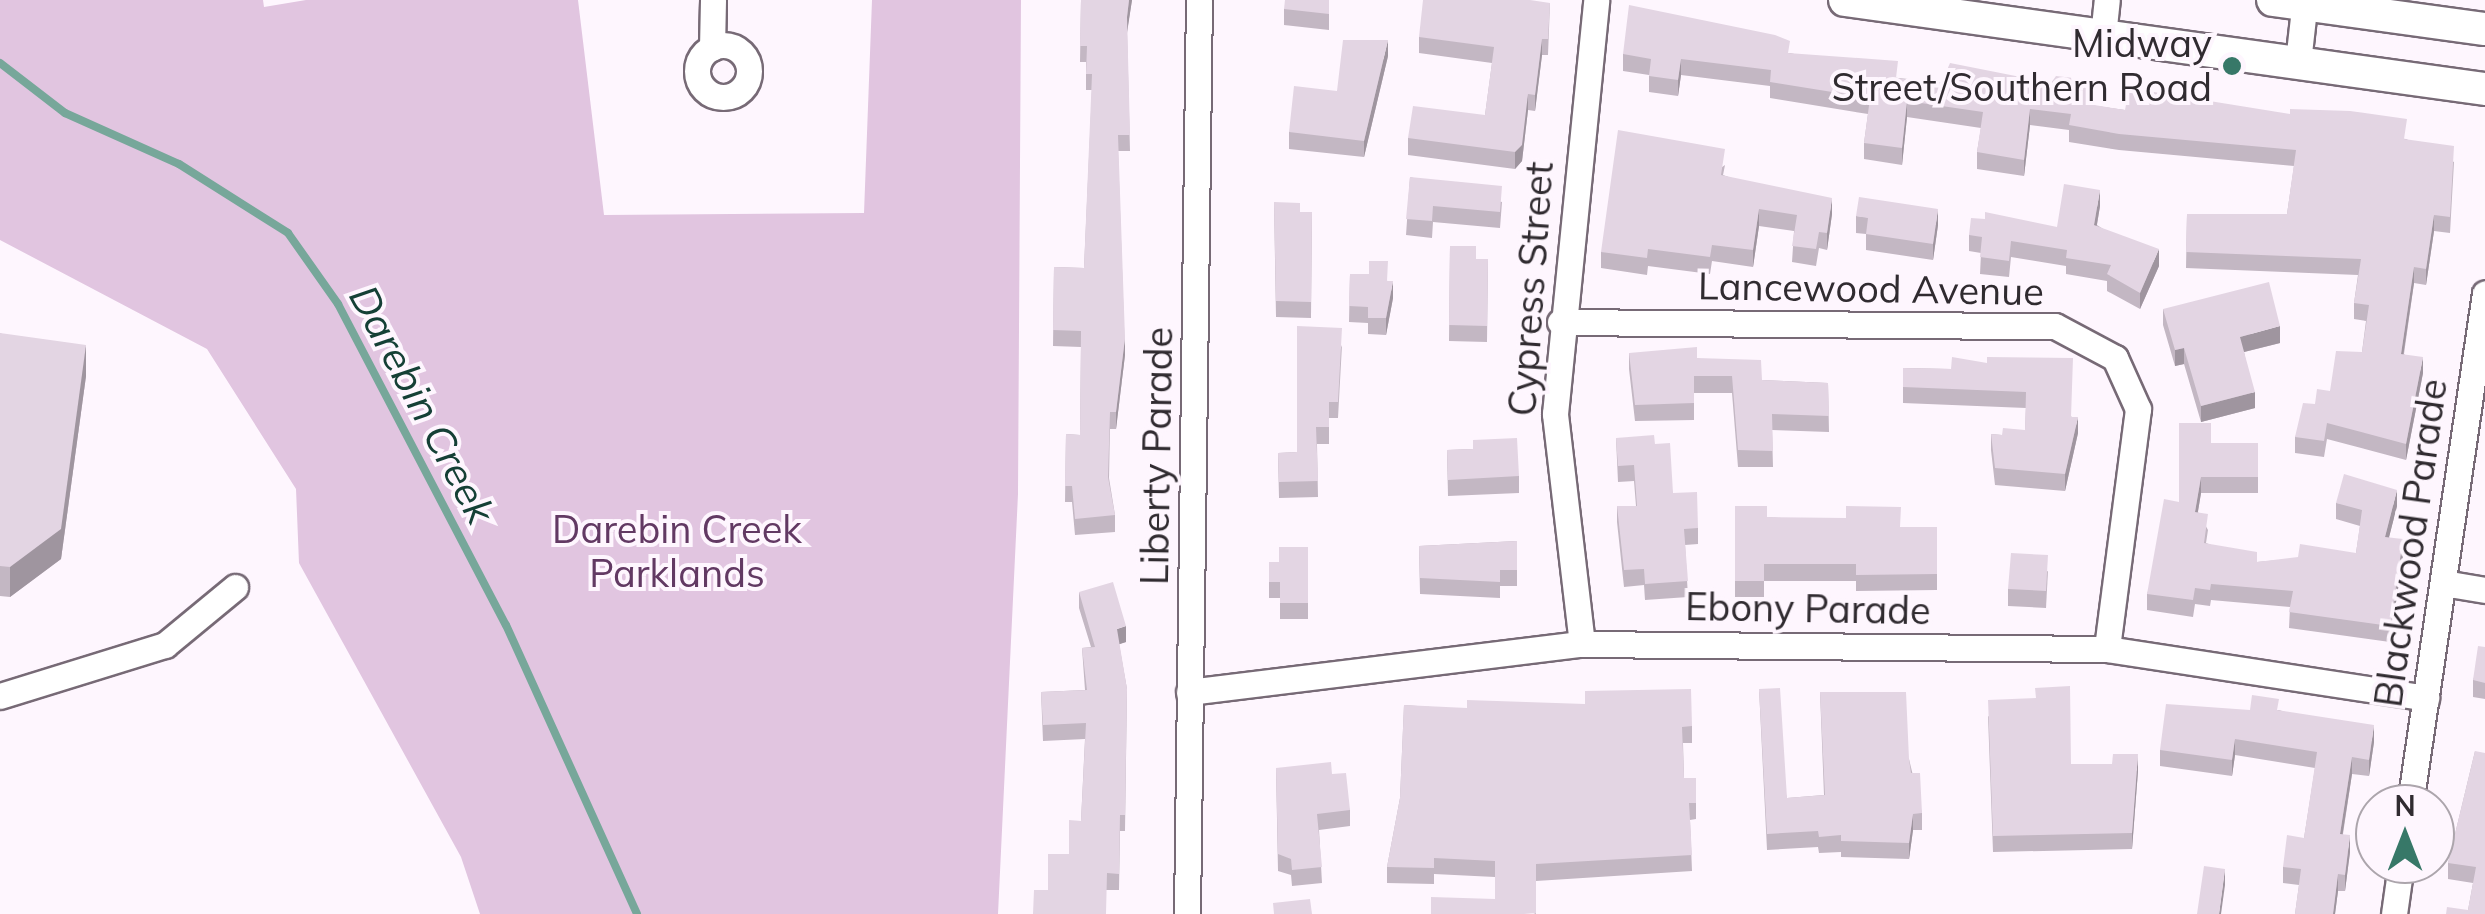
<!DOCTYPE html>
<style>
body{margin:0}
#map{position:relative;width:2485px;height:914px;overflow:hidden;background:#fef6fe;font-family:Mulish,sans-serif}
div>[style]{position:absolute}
.green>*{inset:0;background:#e1c5e0}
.stream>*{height:8px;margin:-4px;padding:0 4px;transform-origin:4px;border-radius:4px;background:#77a79a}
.roads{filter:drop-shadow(2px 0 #776a76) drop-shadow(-2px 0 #776a76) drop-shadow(0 2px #776a76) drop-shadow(0 -2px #776a76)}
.minor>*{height:25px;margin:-12.5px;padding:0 12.5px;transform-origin:12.5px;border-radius:12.5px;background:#fff}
.minor>.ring{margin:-12.5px;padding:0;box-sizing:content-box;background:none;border:25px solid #fff;border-radius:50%}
.major>*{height:32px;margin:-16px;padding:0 16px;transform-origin:16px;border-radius:16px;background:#fff}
.wall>*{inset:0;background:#c3b7c3}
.shaded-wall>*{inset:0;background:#9f959f}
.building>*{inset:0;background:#e3d5e3}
.dots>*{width:28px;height:28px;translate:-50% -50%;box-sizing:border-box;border:5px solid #fef6fe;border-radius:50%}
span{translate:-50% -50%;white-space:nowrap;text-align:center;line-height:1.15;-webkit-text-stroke:8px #fef6fe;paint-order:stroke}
.poi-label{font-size:38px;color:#302b30}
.right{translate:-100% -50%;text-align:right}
.street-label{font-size:38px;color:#302b30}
.park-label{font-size:38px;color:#623963}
.water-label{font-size:40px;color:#154036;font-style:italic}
.north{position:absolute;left:2355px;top:784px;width:100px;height:100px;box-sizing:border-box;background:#fef6fe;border:2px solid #aca5ac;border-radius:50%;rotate:0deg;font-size:28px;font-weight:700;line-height:40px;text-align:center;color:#302b30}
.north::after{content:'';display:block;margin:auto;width:35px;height:45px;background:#377868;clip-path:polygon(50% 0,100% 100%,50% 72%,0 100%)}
</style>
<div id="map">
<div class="green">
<div style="clip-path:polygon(0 0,263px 0,264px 7px,306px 0,578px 0,604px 215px,864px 213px,872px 0,1021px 0,1018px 494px,998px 914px,480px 914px,461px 857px,299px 563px,296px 489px,207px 349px,0 240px)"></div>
</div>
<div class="stream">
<div style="left:0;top:63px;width:82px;rotate:37.6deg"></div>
<div style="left:65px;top:113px;width:125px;rotate:24.1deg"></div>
<div style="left:179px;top:164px;width:129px;rotate:32.3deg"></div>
<div style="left:288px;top:233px;width:87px;rotate:54.8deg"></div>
<div style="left:338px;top:304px;width:362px;rotate:62.4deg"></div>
<div style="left:506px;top:625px;width:317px;rotate:65.6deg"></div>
</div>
<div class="roads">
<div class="minor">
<div style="left:2103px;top:36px;width:36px;rotate:-84deg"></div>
<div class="ring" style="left:697px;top:45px;width:27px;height:27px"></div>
<div style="left:712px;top:48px;width:48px;rotate:-88.8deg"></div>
<div style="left:2298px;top:62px;width:62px;rotate:-83.6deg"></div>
<div style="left:1560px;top:322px;width:495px;rotate:0.5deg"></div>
<div style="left:2055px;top:326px;width:68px;rotate:28.1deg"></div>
<div style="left:2115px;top:358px;width:56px;rotate:65.7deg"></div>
<div style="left:2138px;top:409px;width:242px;rotate:97.4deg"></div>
<div style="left:2443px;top:583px;width:43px;rotate:9.5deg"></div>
<div style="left:1582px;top:644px;width:232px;rotate:-96.7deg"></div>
<div style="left:1555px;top:414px;width:416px;rotate:-84.3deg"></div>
<div style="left:1189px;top:692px;width:396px;rotate:-7deg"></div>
<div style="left:1582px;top:644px;width:525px;rotate:0.55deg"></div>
<div style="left:2107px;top:649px;width:323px;rotate:8.7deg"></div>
<div style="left:0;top:696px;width:173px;rotate:-17.2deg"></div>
<div style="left:165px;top:645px;width:91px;rotate:-39.6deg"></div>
<div style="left:2410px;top:804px;width:516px;rotate:-81.65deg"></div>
<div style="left:1187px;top:914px;width:914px;rotate:-89.25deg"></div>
<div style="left:2394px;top:914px;width:50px;rotate:-82deg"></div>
</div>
<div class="major">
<div style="left:1845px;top:0;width:646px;rotate:7.92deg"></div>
<div style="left:2273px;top:0;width:214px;rotate:7.8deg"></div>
</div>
</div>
<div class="wall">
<div style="clip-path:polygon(1081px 0,1132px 0,1127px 31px,1130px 151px,1118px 151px,1125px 355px,1116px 429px,1110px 429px,1109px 478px,1115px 515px,1115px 532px,1075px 535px,1072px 502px,1065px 502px,1066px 434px,1080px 435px,1081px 347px,1053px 346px,1054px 267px,1084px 268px,1092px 90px,1086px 90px,1086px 62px,1080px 62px)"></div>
<div style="clip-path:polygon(1329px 0,1329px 30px,1284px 25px,1284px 9px)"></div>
<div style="clip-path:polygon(1550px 3px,1548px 55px,1542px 55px,1535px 111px,1528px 110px,1522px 161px,1515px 169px,1408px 155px,1408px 138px,1485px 115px,1492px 63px,1419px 53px,1419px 37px)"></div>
<div style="clip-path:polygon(1790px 53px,1898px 78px,2091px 97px,2090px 105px,2125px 110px,2406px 139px,2454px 162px,2450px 233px,2434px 231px,2426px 285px,2414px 283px,2404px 354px,2423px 373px,2406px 460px,2327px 439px,2324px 457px,2295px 453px,2295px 437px,2315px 404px,2330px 391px,2362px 352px,2366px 321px,2354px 319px,2354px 303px,2358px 275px,2186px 268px,2187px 214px,2287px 214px,2294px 166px,2119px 150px,2069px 142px,2069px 130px,2030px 125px,2024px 176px,1977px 169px,1977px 152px,1981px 128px,1907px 117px,1902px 165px,1864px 159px,1864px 143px,1868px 114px,1770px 98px,1770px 86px,1681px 75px,1678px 96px,1649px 92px,1649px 75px,1623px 71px,1623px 54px)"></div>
<div style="clip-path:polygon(1388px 56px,1364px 157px,1289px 149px,1289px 132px,1337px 91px)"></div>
<div style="clip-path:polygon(1725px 165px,1723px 175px,1832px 214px,1827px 250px,1819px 248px,1816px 266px,1792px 262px,1794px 231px,1759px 226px,1753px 267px,1712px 261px,1710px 274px,1648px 266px,1647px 275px,1601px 268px,1601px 252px)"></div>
<div style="clip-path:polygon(1410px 177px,1502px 202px,1500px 228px,1433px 222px,1432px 238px,1406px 235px)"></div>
<div style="clip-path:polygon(1274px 202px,1300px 212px,1312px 212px,1311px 318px,1276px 317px)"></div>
<div style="clip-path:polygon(2100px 206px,2097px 225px,2159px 266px,2140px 309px,2107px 291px,2107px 281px,2066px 274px,2066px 266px,2011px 257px,2009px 277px,1980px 274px,1981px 253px,1969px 251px,1969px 235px,2057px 227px)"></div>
<div style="clip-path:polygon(1856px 216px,1938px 225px,1933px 260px,1866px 250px,1866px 234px,1856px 233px)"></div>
<div style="clip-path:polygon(1450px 246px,1476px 259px,1488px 259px,1487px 342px,1449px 341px)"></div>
<div style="clip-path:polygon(1350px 274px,1388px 281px,1393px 298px,1386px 335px,1368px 334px,1368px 323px,1349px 322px)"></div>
<div style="clip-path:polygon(2163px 309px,2280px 343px,2244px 352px,2255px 408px,2201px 422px,2184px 364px,2175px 366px,2163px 325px)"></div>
<div style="clip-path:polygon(0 333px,86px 376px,61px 559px,10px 597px,0 596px)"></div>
<div style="clip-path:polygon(1342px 345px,1338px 418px,1329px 418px,1329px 444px,1317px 444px,1318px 497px,1279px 498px,1278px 453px,1297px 452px)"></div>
<div style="clip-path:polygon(1629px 353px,1697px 358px,1762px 380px,1828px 383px,1829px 432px,1772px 430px,1773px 467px,1738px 467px,1732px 393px,1694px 393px,1694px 420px,1635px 421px,1629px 369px)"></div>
<div style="clip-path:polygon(1987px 363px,2072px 417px,2078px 433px,2065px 491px,1995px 485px,1991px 450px,1991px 434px,2002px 435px,2025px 430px,2026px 408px,1903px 403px,1903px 368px,1951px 369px)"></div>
<div style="clip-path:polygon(1616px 438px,1655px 444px,1673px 493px,1698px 528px,1698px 544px,1685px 545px,1688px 597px,1645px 600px,1644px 585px,1624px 587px,1617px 522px,1617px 506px,1636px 506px,1634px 481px,1618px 482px)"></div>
<div style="clip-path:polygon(2211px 443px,2258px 443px,2258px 493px,2201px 493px,2198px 512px,2208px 530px,2206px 543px,2257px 562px,2356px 553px,2360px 526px,2336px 519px,2336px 503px,2397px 506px,2389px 537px,2403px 556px,2390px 642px,2289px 628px,2290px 607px,2211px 600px,2210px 606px,2195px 604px,2193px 617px,2147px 610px,2147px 594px,2179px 502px)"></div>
<div style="clip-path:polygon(1473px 449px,1519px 476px,1519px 493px,1448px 496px,1447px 450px)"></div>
<div style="clip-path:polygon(1735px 506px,1767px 517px,1901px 527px,1937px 527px,1937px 590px,1856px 591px,1856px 581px,1764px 581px,1764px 597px,1735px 597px)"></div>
<div style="clip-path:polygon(1517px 541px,1517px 586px,1500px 586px,1500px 598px,1420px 594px,1419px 546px)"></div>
<div style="clip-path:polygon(1308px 547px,1308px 619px,1280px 619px,1280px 598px,1269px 598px,1269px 562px,1279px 562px)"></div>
<div style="clip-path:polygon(2048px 571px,2046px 608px,2008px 606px,2008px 589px)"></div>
<div style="clip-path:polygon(1079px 592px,1126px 642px,1119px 644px,1127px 689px,1125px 831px,1120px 831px,1119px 890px,1048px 890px,1069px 854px,1081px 821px,1085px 739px,1043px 741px,1041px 692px,1085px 690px,1082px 648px,1091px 647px,1079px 608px)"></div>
<div style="clip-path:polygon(2485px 647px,2485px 699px,2473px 697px,2473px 680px)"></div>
<div style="clip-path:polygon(1759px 689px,1787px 798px,1824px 795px,1820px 692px,1909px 759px,1922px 813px,1922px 830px,1913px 830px,1909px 859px,1841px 857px,1841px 852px,1819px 853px,1818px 847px,1767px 850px)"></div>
<div style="clip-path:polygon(1404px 705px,1692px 726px,1692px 743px,1683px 743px,1684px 778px,1696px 803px,1696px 819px,1690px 820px,1692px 871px,1536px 881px,1536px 914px,1495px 899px,1495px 877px,1434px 874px,1434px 884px,1387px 883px,1387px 867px,1400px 798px)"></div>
<div style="clip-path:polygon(2250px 710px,2279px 710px,2374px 742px,2369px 776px,2352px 774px,2343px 834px,2350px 852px,2345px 891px,2338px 891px,2335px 914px,2295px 914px,2299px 885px,2283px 883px,2283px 867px,2304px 838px,2315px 768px,2235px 755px,2232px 776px,2160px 766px,2160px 750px)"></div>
<div style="clip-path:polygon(1988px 716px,2071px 764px,2112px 764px,2138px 771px,2132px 849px,1993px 852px)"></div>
<div style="clip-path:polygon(2475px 751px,2485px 914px,2468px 910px,2473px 883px,2448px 879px,2448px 863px)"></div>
<div style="clip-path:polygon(1276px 768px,1332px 774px,1350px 810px,1350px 826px,1319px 830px,1322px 883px,1292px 886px,1291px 875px,1278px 871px)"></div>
</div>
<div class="shaded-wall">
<div style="clip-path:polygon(1129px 0,1132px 0,1127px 33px,1127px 17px)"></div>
<div style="clip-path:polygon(1542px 39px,1542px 55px,1535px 111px,1535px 95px)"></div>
<div style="clip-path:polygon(1388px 40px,1388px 56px,1364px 157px,1364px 141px)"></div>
<div style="clip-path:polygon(1681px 59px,1681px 75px,1678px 96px,1678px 80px)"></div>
<div style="clip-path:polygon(1528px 94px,1528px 110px,1522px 161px,1515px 169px,1515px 152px)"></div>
<div style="clip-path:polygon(1907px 101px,1907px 117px,1902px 165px,1902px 148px)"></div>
<div style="clip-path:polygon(2030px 109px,2030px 125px,2024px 176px,2024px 160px)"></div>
<div style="clip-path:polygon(2100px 190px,2100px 206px,2094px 241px,2094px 225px)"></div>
<div style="clip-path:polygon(1832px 198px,1832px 214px,1827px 250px,1827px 233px)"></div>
<div style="clip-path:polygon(1759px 209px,1759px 226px,1753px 267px,1753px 250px)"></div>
<div style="clip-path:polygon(1938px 209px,1938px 225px,1933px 260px,1933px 244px)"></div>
<div style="clip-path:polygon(2434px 215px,2434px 231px,2426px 285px,2426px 269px)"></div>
<div style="clip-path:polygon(2159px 249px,2159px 266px,2140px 309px,2140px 293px)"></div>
<div style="clip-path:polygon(2414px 267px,2414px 283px,2401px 370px,2401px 354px)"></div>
<div style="clip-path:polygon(1393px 281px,1393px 298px,1386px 335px,1386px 318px)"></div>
<div style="clip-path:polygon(2280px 326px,2280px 343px,2240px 353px,2240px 337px)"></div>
<div style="clip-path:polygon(1125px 338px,1125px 355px,1116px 429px,1116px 412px)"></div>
<div style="clip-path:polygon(86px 345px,86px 376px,61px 559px,10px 597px,10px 567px)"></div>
<div style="clip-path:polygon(2184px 348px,2184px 364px,2175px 366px,2175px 350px)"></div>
<div style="clip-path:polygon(2423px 357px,2423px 373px,2406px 460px,2406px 444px)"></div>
<div style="clip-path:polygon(2255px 392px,2255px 408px,2201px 422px,2201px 406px)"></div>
<div style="clip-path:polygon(2078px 417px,2078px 433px,2065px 491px,2065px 474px)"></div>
<div style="clip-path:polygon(2201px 477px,2201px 493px,2195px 528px,2195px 512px)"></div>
<div style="clip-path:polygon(2397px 490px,2397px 506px,2385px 553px,2385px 537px)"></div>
<div style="clip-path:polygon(2403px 539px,2403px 556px,2390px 642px,2390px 626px)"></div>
<div style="clip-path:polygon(1126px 626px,1126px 642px,1117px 645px,1117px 629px)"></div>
<div style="clip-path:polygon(2374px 725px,2374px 742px,2369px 776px,2369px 760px)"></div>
<div style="clip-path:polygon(2235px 739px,2235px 755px,2232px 776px,2232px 760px)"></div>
<div style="clip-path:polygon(2138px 754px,2138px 771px,2132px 849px,2132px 833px)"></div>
<div style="clip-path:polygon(2352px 757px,2352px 774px,2340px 850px,2340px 834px)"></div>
<div style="clip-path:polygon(1913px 814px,1913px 830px,1909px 859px,1909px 843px)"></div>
<div style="clip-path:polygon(2350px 835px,2350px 852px,2345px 891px,2345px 875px)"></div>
<div style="clip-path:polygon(2225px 869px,2225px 885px,2221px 914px,2219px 914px)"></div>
<div style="clip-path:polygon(2338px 874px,2338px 891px,2335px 914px,2333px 914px)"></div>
</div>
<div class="building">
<div style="clip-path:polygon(1081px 0,1129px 0,1127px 17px,1130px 135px,1118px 135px,1125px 338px,1116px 412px,1110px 412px,1108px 477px,1115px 515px,1075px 519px,1072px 486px,1065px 486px,1066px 434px,1080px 435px,1081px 331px,1053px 330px,1054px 267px,1084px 268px,1092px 74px,1086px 74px,1087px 46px,1080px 46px)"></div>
<div style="clip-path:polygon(1285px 0,1329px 0,1329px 14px,1284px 9px)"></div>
<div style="clip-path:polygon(1423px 0,1530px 0,1550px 3px,1548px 39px,1542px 39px,1535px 95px,1528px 94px,1522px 145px,1515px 152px,1408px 138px,1413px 106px,1485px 115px,1494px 47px,1419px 37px)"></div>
<div style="clip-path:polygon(1629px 5px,1775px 35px,1790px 41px,1788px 53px,1898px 61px,1896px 78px,1941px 84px,1950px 63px,2051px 83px,2056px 76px,2091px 80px,2088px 104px,2125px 110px,2129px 88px,2290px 114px,2290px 109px,2350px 111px,2407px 119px,2404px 139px,2454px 146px,2450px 217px,2434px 215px,2426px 269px,2414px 267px,2401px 354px,2423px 357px,2406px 444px,2327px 423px,2324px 441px,2295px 437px,2303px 403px,2315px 404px,2317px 389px,2330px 391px,2336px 351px,2362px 352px,2369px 305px,2354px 303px,2361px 259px,2186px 252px,2187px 214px,2287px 214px,2296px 150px,2119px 134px,2069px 125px,2071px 114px,2030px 109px,2024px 160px,1977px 152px,1983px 112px,1907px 101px,1902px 148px,1864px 143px,1870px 98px,1770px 82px,1771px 70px,1681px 59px,1678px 80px,1649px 76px,1651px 59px,1623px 54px)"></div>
<div style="clip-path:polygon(1343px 40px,1388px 40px,1364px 141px,1289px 132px,1294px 86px,1337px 91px)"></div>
<div style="clip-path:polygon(1618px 130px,1725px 149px,1721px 175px,1832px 198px,1827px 233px,1819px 232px,1816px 249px,1792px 246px,1797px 215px,1759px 209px,1753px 250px,1712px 245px,1710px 257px,1648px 249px,1647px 258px,1601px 252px)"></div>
<div style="clip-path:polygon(1410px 177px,1502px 186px,1500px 212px,1433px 206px,1432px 221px,1406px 219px)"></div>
<div style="clip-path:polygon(2064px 184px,2100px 190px,2094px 225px,2159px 249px,2140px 293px,2107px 274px,2111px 265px,2066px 258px,2067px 250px,2011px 241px,2009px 261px,1980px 257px,1982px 237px,1969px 235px,1971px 218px,1985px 219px,1985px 212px,2057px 227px)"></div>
<div style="clip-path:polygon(1859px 197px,1938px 209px,1933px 244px,1866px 234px,1868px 218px,1856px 216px)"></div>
<div style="clip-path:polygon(1274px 202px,1300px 203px,1300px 212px,1312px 212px,1311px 302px,1276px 301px)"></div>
<div style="clip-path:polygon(1450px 246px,1476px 246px,1476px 259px,1488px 259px,1487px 326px,1449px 325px)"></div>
<div style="clip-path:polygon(1369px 261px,1388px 261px,1387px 281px,1393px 281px,1386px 318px,1368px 318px,1368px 307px,1349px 306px,1350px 274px,1369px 274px)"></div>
<div style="clip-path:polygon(2269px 282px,2280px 326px,2240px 337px,2255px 392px,2201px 406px,2184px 348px,2175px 350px,2163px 309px)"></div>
<div style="clip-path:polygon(1297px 326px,1342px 328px,1338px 402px,1329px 402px,1329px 427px,1316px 427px,1318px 481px,1279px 482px,1278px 453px,1297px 452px)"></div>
<div style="clip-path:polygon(0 333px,86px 345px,61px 529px,10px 567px,0 566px)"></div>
<div style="clip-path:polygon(1697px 347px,1697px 358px,1761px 360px,1762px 380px,1828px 383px,1829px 416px,1772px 414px,1773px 451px,1738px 450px,1732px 376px,1694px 376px,1694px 403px,1635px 405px,1629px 353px)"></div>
<div style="clip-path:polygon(1952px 357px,1987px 363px,1987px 357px,2073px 358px,2071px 417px,2078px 417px,2065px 474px,1995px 468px,1991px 434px,2002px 435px,2003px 428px,2025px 430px,2026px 392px,1903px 387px,1903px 368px,1951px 369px)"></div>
<div style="clip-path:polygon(2179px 423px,2211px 423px,2211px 443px,2258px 443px,2258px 477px,2201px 477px,2195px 512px,2208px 514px,2204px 543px,2257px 552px,2257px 562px,2298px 557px,2300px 544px,2356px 553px,2362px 510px,2336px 503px,2344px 474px,2397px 490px,2385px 537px,2403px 539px,2390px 626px,2289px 612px,2293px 591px,2211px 584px,2210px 590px,2195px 588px,2193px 600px,2147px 594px,2164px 499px,2179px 502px)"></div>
<div style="clip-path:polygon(1654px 435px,1655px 444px,1670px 443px,1673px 493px,1697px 492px,1698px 528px,1684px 529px,1688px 581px,1645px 584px,1644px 569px,1624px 570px,1617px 506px,1637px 506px,1634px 465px,1618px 466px,1616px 438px)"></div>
<div style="clip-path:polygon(1517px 438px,1519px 476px,1448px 480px,1447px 450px,1473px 449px,1473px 440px)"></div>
<div style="clip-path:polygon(1735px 506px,1767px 506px,1767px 517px,1846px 518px,1846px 506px,1901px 507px,1900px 527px,1937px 527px,1937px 574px,1856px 575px,1856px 564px,1764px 564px,1764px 581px,1735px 581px)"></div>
<div style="clip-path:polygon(1517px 541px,1517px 570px,1500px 570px,1500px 582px,1420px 578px,1419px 546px)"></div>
<div style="clip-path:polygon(1279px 547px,1308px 547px,1308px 603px,1280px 603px,1280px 582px,1269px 582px,1269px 562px,1279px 562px)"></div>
<div style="clip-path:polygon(2011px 553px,2048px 555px,2046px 591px,2008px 589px)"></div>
<div style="clip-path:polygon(1113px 582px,1126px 626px,1117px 629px,1127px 689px,1125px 815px,1120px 815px,1119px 874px,1107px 873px,1106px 914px,1033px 914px,1034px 890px,1048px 890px,1048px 854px,1069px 854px,1069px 820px,1081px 821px,1086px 723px,1043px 725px,1041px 692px,1087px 690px,1082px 648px,1095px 647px,1079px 592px)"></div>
<div style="clip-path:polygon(2478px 646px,2485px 647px,2485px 683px,2473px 680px)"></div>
<div style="clip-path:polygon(2070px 686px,2071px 764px,2112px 764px,2113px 754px,2138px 754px,2132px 833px,1993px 836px,1988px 700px,2036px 698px,2035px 688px)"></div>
<div style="clip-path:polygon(1780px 688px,1787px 798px,1825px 795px,1820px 692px,1906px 692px,1909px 759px,1911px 773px,1920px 773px,1922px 813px,1913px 814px,1909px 843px,1841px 841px,1841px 835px,1819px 837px,1818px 831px,1767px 834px,1759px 689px)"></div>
<div style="clip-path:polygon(1691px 689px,1692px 726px,1682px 727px,1684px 778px,1696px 778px,1696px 803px,1689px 803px,1692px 855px,1536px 864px,1536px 913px,1524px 914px,1431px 914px,1431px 897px,1495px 899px,1495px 861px,1434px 858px,1434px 868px,1387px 867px,1400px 798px,1404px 705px,1467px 708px,1467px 700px,1585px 704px,1585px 691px)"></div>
<div style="clip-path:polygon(2252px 695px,2279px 699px,2277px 710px,2374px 725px,2369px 760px,2352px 757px,2340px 834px,2350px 835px,2345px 875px,2338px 874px,2333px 914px,2295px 914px,2301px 869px,2283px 867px,2287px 835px,2304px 838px,2317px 752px,2235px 739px,2232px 760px,2160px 750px,2166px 704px,2250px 710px)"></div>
<div style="clip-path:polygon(2475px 751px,2485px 753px,2485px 914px,2446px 914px,2447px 907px,2468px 910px,2476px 867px,2448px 863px)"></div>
<div style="clip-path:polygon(1331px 762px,1332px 774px,1346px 773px,1350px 810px,1317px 814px,1322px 867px,1292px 870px,1291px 859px,1278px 854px,1276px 768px)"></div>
<div style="clip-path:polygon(2204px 866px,2225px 869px,2219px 914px,2197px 914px)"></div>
<div style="clip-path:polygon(1310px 899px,1312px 914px,1274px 914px,1273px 903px)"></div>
</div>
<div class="dots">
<div style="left:2232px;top:66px;background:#377868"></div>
</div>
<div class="poi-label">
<span class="right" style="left:2212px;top:66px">Midway<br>Street/Southern Road</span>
</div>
<div class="street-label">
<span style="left:1531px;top:289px;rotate:-86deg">Cypress Street</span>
<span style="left:1871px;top:289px;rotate:1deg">Lancewood Avenue</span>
<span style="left:1157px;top:456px;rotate:-89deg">Liberty Parade</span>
<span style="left:2411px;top:543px;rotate:-82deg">Blackwood Parade</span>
<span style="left:1808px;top:609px;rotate:1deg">Ebony Parade</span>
</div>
<div class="park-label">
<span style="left:677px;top:552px">Darebin Creek<br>Parklands</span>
</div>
<div class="water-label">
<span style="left:423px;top:404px;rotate:62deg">Darebin Creek</span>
</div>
<div class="north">N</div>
</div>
